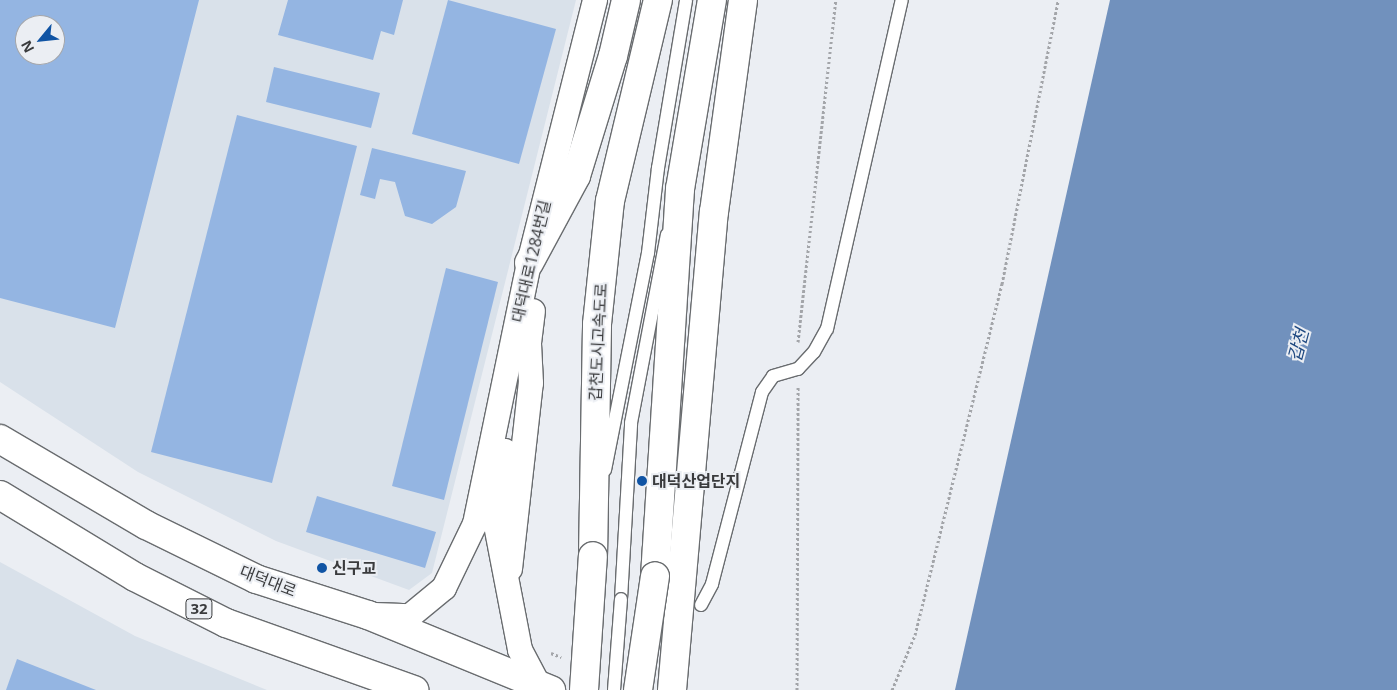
<!DOCTYPE html>
<meta charset="utf-8">
<style>
body{margin:0}
#map{position:relative;width:1397px;height:690px;overflow:hidden;background:#ebeef3;font-family:"Open Sans","Noto Sans KR",sans-serif}
div>[style]{position:absolute}
.built>*{inset:0;background:#d9e1ea}
.water>*{inset:0;background:#7191bd}
.building>*{inset:0;background:#94b5e2}
.path>*{height:3px;margin-top:-1.5px;transform-origin:0;background:repeating-linear-gradient(90deg,#a3a5a9 0 2.5px,transparent 0 5px)}
.roads{filter:drop-shadow(1px 0 #696c6f) drop-shadow(-1px 0 #696c6f) drop-shadow(0 1px #696c6f) drop-shadow(0 -1px #696c6f)}
.lane>*{height:12px;margin:-6px;padding:0 6px;transform-origin:6px;border-radius:6px;background:#fff}
.street>*{height:24px;margin:-12px;padding:0 12px;transform-origin:12px;border-radius:12px;background:#fff}
.primary>*{height:28px;margin:-14px;padding:0 14px;transform-origin:14px;border-radius:14px;background:#fff}
.highway>*{height:28px;margin:-14px;padding:0 14px;transform-origin:14px;border-radius:14px;background:#fff}
.bridges{filter:drop-shadow(1px 0 #696c6f) drop-shadow(-1px 0 #696c6f) drop-shadow(0 1px #696c6f) drop-shadow(0 -1px #696c6f)}
.lane-bridge>*{height:12px;margin:-6px;padding:0 6px;transform-origin:6px;border-radius:6px;background:#fff}
.highway-bridge>*{height:28px;margin:-14px;padding:0 14px;transform-origin:14px;border-radius:14px;background:#fff}
.dots>*{width:14px;height:14px;translate:-50% -50%;box-sizing:border-box;border:2px solid #ebeef3;border-radius:50%}
span{translate:-50% -50%;white-space:nowrap;text-align:center;line-height:1.15;-webkit-text-stroke:4px #ebeef3;paint-order:stroke}
.shield-label span{padding:1px 4px;background:#ebeef3;border:1px solid;border-radius:4px;-webkit-text-stroke-width:0}
.shield-label{font-size:15px;color:#3a3b3d;font-weight:700}
.street-label{font-size:16px;color:#3a3b3d}
.poi-label{font-size:16px;color:#3a3b3d;font-weight:700}
.left{translate:0 -50%;text-align:left}
.water-label{font-size:18px;color:#1f4981;font-style:italic}
.north{position:absolute;left:15px;top:15px;width:50px;height:50px;box-sizing:border-box;background:#ebeef3;border:1px solid #a4a6aa;border-radius:50%;rotate:242deg;font-size:14px;font-weight:700;line-height:20px;text-align:center;color:#3a3b3d}
.north::after{content:'';display:block;margin:auto;width:18px;height:22px;background:#1054a4;clip-path:polygon(50% 0,100% 100%,50% 72%,0 100%)}
</style>
<div id="map">
<div class="built">
<div style="clip-path:polygon(evenodd,0 0,576px 0,432px 573px,409px 590px,276px 541px,138px 472px,0 382px,0 0,25px 25px,55px 25px,55px 55px,25px 55px,25px 25px)"></div>
<div style="clip-path:polygon(0 562px,135px 636px,267px 690px,0 690px)"></div>
</div>
<div class="water">
<div style="clip-path:polygon(1110px 0,1397px 0,1397px 690px,955px 690px)"></div>
</div>
<div class="building">
<div style="clip-path:polygon(evenodd,0 0,199px 0,115px 328px,0 298px,0 0,25px 25px,55px 25px,55px 55px,25px 55px,25px 25px)"></div>
<div style="clip-path:polygon(288px 0,403px 0,394px 35px,381px 31px,373px 60px,278px 35px)"></div>
<div style="clip-path:polygon(448px 0,556px 29px,519px 164px,412px 134px)"></div>
<div style="clip-path:polygon(274px 67px,380px 93px,371px 128px,266px 102px)"></div>
<div style="clip-path:polygon(237px 115px,357px 146px,272px 483px,151px 452px)"></div>
<div style="clip-path:polygon(372px 148px,466px 171px,456px 207px,432px 224px,405px 216px,395px 182px,380px 179px,375px 199px,360px 195px)"></div>
<div style="clip-path:polygon(446px 268px,498px 282px,444px 500px,392px 486px)"></div>
<div style="clip-path:polygon(317px 496px,436px 532px,425px 568px,306px 532px)"></div>
<div style="clip-path:polygon(17px 659px,96px 690px,6px 690px)"></div>
</div>
<div class="path">
<div style="left:798px;top:342px;width:344px;rotate:-83.7deg"></div>
<div style="left:551px;top:653px;width:11px;rotate:22deg"></div>
<div style="left:797px;top:690px;width:304px;rotate:-89.8deg"></div>
<div style="left:892px;top:690px;width:60px;rotate:-67.3deg"></div>
<div style="left:915px;top:635px;width:362px;rotate:-76.1deg"></div>
<div style="left:1002px;top:284px;width:289px;rotate:-78.8deg"></div>
</div>
<div class="roads">
<div class="lane">
<div style="left:605px;top:470px;width:221px;rotate:-78.8deg"></div>
<div style="left:648px;top:253px;width:86px;rotate:-83.3deg"></div>
<div style="left:658px;top:168px;width:170px;rotate:-80.5deg"></div>
<div style="left:621px;top:599px;width:176px;rotate:-86.7deg"></div>
<div style="left:631px;top:423px;width:192px;rotate:-79.2deg"></div>
<div style="left:701px;top:605px;width:24px;rotate:-62deg"></div>
<div style="left:712px;top:584px;width:198px;rotate:-75.4deg"></div>
<div style="left:762px;top:392px;width:19px;rotate:-55deg"></div>
<div style="left:773px;top:376px;width:26px;rotate:-16deg"></div>
<div style="left:798px;top:369px;width:23px;rotate:-47deg"></div>
<div style="left:814px;top:352px;width:26px;rotate:-61deg"></div>
<div style="left:827px;top:329px;width:337px;rotate:-77.2deg"></div>
</div>
<div class="street">
<div style="left:505px;top:451px;width:75px;rotate:96.9deg"></div>
<div style="left:496px;top:525px;width:127px;rotate:79.1deg"></div>
<div style="left:520px;top:650px;width:40px;rotate:62deg"></div>
<div style="left:510px;top:569px;width:187px;rotate:-83.6deg"></div>
<div style="left:531px;top:383px;width:40px;rotate:-92.9deg"></div>
<div style="left:529px;top:343px;width:32px;rotate:-83deg"></div>
<div style="left:374px;top:615px;width:36px;rotate:2deg"></div>
<div style="left:410px;top:616px;width:44px;rotate:-39.5deg"></div>
<div style="left:444px;top:588px;width:71px;rotate:-64.2deg"></div>
<div style="left:475px;top:524px;width:267px;rotate:-78.3deg"></div>
<div style="left:529px;top:263px;width:271px;rotate:-75.9deg"></div>
</div>
<div class="primary">
<div style="left:0;top:439px;width:169px;rotate:30.5deg"></div>
<div style="left:146px;top:525px;width:123px;rotate:26.1deg"></div>
<div style="left:256px;top:579px;width:118px;rotate:17.8deg"></div>
<div style="left:368px;top:615px;width:198px;rotate:22.3deg"></div>
<div style="left:0;top:495px;width:158px;rotate:31.3deg"></div>
<div style="left:135px;top:577px;width:102px;rotate:26.8deg"></div>
<div style="left:226px;top:623px;width:200px;rotate:19.6deg"></div>
</div>
<div class="highway">
<div style="left:529px;top:263px;width:99px;rotate:-61.6deg"></div>
<div style="left:576px;top:176px;width:126px;rotate:-72.9deg"></div>
<div style="left:613px;top:56px;width:57px;rotate:-76.9deg"></div>
<div style="left:593px;top:556px;width:232px;rotate:-89deg"></div>
<div style="left:597px;top:324px;width:124px;rotate:-84deg"></div>
<div style="left:610px;top:201px;width:207px;rotate:-76.6deg"></div>
<div style="left:655px;top:576px;width:388px;rotate:-86.3deg"></div>
<div style="left:680px;top:189px;width:192px;rotate:-80.4deg"></div>
<div style="left:672px;top:690px;width:480px;rotate:-85deg"></div>
<div style="left:714px;top:212px;width:214px;rotate:-82.2deg"></div>
</div>
</div>
<div class="bridges">
<div class="lane-bridge">
<div style="left:614px;top:690px;width:91px;rotate:-85.6deg"></div>
</div>
<div class="highway-bridge">
<div style="left:584px;top:690px;width:134px;rotate:-86.2deg"></div>
<div style="left:638px;top:690px;width:115px;rotate:-81.5deg"></div>
</div>
</div>
<div class="dots">
<div style="left:642px;top:481px;background:#1054a4"></div>
<div style="left:322px;top:568px;background:#1054a4"></div>
</div>
<div class="shield-label">
<span style="left:199px;top:609px">32</span>
</div>
<div class="street-label">
<span style="left:531px;top:261px;rotate:-77deg">대덕대로1284번길</span>
<span style="left:598px;top:342px;rotate:-87deg">갑천도시고속도로</span>
<span style="left:268px;top:581px;rotate:21deg">대덕대로</span>
</div>
<div class="poi-label">
<span class="left" style="left:652px;top:481px">대덕산업단지</span>
<span class="left" style="left:332px;top:568px">신구교</span>
</div>
<div class="water-label">
<span style="left:1298px;top:345px;rotate:-75deg">갑천</span>
</div>
<div class="north">N</div>
</div>
